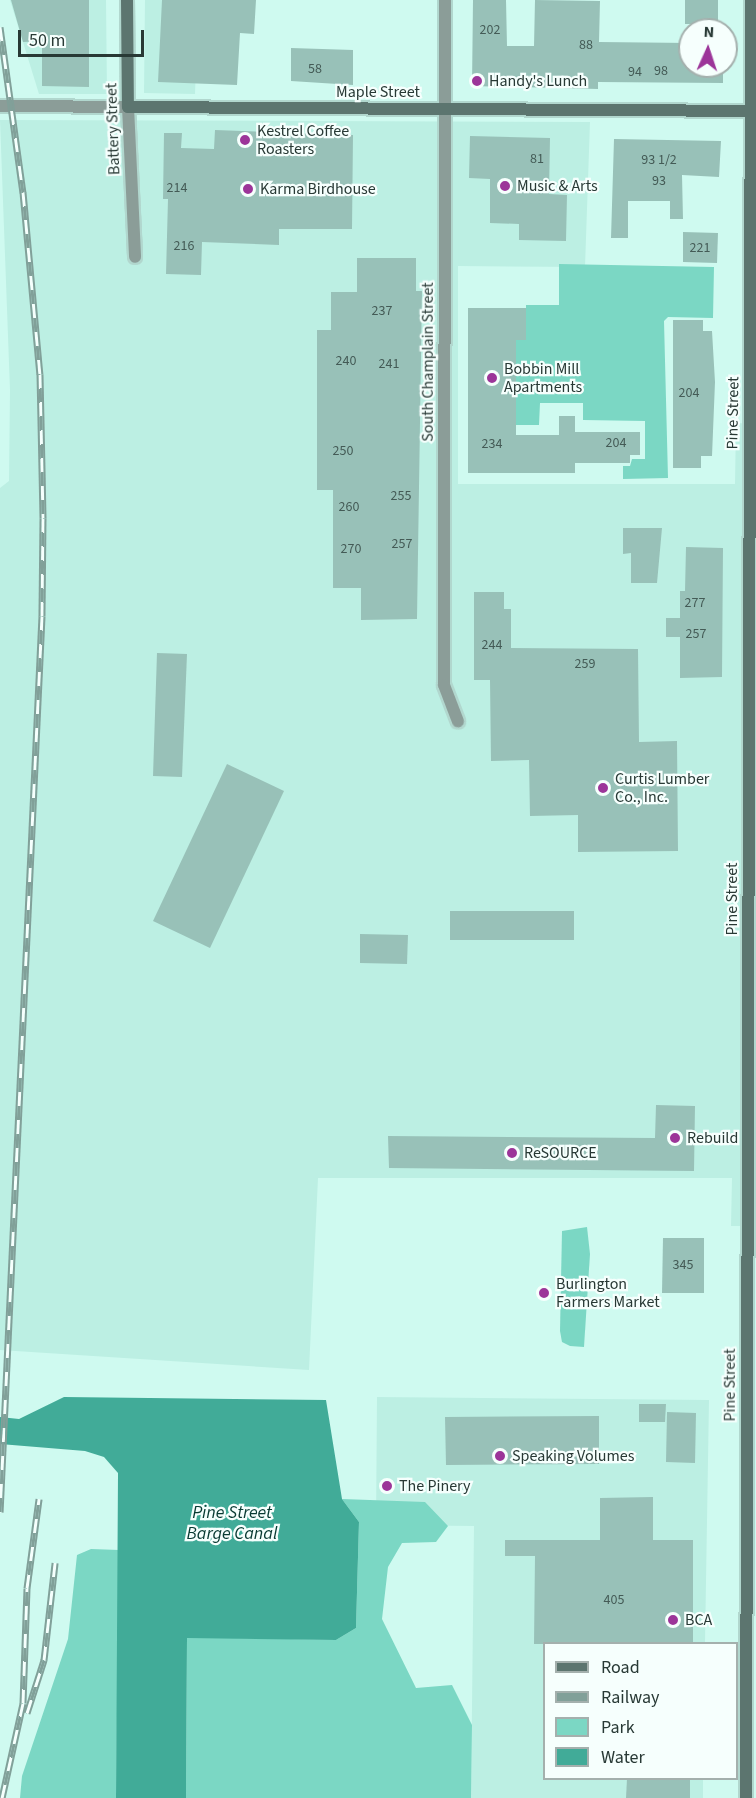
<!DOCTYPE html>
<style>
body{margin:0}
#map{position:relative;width:756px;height:1798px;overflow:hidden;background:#cffaf0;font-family:"Source Sans 3",sans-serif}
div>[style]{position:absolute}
.built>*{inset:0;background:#bcefe3}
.green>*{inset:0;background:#7bd7c4}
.water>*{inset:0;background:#41ab98}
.building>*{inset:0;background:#98c1b8}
.roads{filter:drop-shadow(2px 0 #b1d7ce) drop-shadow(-2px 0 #b1d7ce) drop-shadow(0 2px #b1d7ce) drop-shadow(0 -2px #b1d7ce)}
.street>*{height:12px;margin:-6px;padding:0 6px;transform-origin:6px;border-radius:6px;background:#8b9d98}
.secondary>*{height:12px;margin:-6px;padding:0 6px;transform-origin:6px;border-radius:6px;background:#5c756f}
.rail>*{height:7px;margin-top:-3.5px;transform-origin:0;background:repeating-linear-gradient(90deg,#f6fffd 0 14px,#81a099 0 28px);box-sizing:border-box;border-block:2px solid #81a099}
.dots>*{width:16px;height:16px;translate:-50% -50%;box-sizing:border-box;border:3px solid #f6fffd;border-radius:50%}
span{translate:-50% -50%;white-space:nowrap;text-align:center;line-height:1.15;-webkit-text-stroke:4.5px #f6fffd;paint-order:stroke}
.number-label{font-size:14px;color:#445b56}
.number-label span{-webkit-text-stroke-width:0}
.poi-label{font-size:16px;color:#283935}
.left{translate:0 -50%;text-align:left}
.street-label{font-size:16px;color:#283935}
.water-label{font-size:18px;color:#083a32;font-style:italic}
.legend{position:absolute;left:543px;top:1642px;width:195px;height:138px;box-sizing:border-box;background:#f6fffd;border:2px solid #a4b0ad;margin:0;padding:8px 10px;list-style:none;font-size:18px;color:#283935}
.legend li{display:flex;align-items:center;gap:12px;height:30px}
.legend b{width:30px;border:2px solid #a4b0ad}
.north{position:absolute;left:678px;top:18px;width:60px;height:60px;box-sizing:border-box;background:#f6fffd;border:2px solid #a4b0ad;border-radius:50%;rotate:3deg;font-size:16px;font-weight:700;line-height:24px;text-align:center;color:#283935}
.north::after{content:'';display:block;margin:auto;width:21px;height:27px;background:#9c3599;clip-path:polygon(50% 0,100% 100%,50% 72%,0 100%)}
.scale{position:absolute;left:18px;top:30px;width:126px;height:27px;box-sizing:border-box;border:3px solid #283935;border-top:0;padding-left:8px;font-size:18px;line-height:21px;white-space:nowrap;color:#283935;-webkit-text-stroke:4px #f6fffd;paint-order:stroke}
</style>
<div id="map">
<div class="built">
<div style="clip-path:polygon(10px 0,106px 0,107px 94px,39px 94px)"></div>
<div style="clip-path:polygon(145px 0,198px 0,195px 94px,144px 93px)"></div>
<div style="clip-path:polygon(0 120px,590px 122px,585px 267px,458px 266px,458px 484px,735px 484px,736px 423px,756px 424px,756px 1226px,731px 1226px,732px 1178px,318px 1178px,309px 1370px,0 1350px,0 488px,9px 481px,10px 390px)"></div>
<div style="clip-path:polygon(377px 1397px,709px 1400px,705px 1643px,544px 1644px,544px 1778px,703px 1779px,703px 1798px,471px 1798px,474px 1526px,376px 1525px)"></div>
</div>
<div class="green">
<div style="clip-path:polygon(559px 264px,714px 267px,713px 318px,668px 317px,664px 321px,668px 478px,623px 479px,623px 466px,630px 466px,632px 459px,645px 459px,645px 421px,583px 420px,583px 403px,540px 403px,539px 425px,514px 425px,516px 340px,526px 340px,526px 305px,559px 305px)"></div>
<div style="clip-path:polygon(587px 1227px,590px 1254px,584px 1347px,570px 1346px,562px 1342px,560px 1331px,562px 1231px)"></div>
<div style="clip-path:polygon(342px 1499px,425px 1502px,448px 1526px,436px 1542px,402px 1543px,388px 1567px,382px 1619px,416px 1688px,452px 1685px,472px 1725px,471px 1798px,186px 1798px,187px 1637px,336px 1640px,356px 1628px,359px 1522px)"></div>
<div style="clip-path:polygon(91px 1549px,119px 1550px,116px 1798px,20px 1798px,22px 1776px,68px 1639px,77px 1555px)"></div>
</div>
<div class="water">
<div style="clip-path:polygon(64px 1397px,326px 1400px,342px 1499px,359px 1522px,356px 1628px,336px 1640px,187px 1638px,186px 1798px,116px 1798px,118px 1473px,104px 1457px,85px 1451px,0 1444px,0 1417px,19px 1419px)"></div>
</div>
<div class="building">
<div style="clip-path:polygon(11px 0,89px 0,89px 87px,42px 86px,42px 41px,23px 42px)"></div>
<div style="clip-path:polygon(162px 0,256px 0,254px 34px,240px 33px,237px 85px,158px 82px)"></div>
<div style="clip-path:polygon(473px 0,506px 0,507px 46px,534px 46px,535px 0,600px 1px,599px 42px,690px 43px,690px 66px,723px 66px,723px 83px,598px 82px,598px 89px,472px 86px)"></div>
<div style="clip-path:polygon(685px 0,718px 0,718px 24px,685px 24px)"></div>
<div style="clip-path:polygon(291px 48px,353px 50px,353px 85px,291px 81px)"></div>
<div style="clip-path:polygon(215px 130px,353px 135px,352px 229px,279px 229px,279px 245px,202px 242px,201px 275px,166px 274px,168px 199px,163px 199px,164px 133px,182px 133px,181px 148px,214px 149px)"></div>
<div style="clip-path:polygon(470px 136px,550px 138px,549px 194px,567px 195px,566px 241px,519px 240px,519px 224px,490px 223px,490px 179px,469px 178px)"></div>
<div style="clip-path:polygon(614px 139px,721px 141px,719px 177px,682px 175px,683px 219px,670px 219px,670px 201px,628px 201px,628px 238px,611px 238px)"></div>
<div style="clip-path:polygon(683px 232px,718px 233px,717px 263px,683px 262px)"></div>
<div style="clip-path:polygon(357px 258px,416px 258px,416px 291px,422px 291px,417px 619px,361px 620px,361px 588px,333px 588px,333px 490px,317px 490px,317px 330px,331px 330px,331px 292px,357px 292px)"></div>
<div style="clip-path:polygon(468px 308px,526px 308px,526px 340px,516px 340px,516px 435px,559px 435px,559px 416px,575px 416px,575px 432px,640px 432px,640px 455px,630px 455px,630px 463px,575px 463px,575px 473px,468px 473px)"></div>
<div style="clip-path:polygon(673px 320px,703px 320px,703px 331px,712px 331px,715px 382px,712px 456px,701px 456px,701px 468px,673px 468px)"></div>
<div style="clip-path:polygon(623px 528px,662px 528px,657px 583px,631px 583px,631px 553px,623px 554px)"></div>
<div style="clip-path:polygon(686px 547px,723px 548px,722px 677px,680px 678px,680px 637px,666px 637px,666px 618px,680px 618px,680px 591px,685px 591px)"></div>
<div style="clip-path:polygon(474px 592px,504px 592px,504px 609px,511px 609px,511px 648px,638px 649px,639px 742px,677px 741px,678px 851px,578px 852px,578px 815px,530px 816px,529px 760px,491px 761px,490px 680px,474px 680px)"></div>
<div style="clip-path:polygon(157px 653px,187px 654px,182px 777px,153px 776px)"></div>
<div style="clip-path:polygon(227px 764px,284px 791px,210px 948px,153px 921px)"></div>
<div style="clip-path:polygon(450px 911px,574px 911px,574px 940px,450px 940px)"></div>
<div style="clip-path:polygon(360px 934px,408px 935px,407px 964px,360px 963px)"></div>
<div style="clip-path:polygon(656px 1105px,695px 1106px,694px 1171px,389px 1168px,388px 1136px,655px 1138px)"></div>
<div style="clip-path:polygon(663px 1238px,704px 1238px,704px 1293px,662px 1293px)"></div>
<div style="clip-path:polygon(639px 1404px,666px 1404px,665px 1422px,639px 1422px)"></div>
<div style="clip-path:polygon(667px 1412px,696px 1413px,695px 1463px,666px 1462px)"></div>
<div style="clip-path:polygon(599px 1416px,599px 1464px,446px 1465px,445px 1417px)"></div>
<div style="clip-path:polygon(653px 1497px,653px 1540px,693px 1540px,693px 1644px,534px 1644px,535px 1556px,505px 1556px,505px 1540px,600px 1540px,600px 1498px)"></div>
<div style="clip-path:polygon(627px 1779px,690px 1779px,690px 1798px,626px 1798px)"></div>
</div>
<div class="roads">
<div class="street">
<div style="left:445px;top:0;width:685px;rotate:90.08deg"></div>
<div style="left:444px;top:685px;width:39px;rotate:69deg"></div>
<div style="left:0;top:106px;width:128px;rotate:0.4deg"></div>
<div style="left:128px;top:107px;width:150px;rotate:87.3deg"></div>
</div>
<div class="secondary">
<div style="left:127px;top:0;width:107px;rotate:89.5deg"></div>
<div style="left:128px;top:107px;width:628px;rotate:0.36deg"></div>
<div style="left:746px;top:1798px;width:1798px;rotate:-89.84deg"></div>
</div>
</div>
<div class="rail">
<div style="left:0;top:27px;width:167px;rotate:82.1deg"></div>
<div style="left:23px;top:192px;width:183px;rotate:84.7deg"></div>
<div style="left:40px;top:374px;width:144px;rotate:88.8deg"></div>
<div style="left:43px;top:518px;width:98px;rotate:90.6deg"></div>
<div style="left:42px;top:616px;width:897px;rotate:92.68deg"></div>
<div style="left:27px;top:1713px;width:56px;rotate:-72.2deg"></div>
<div style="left:44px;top:1660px;width:98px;rotate:-83.5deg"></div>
<div style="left:2px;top:1798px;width:97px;rotate:-77.5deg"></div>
<div style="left:23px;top:1703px;width:115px;rotate:-88deg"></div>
<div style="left:27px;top:1588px;width:90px;rotate:-82.3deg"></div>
</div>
<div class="dots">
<div style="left:477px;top:81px;background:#9c3599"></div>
<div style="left:245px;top:140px;background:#9c3599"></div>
<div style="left:505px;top:186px;background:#9c3599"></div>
<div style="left:248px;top:189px;background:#9c3599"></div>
<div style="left:492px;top:378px;background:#9c3599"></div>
<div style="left:603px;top:788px;background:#9c3599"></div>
<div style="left:675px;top:1138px;background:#9c3599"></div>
<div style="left:512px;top:1153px;background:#9c3599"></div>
<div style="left:544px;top:1293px;background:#9c3599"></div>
<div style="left:500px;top:1456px;background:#9c3599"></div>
<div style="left:387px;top:1486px;background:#9c3599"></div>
<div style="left:673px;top:1620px;background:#9c3599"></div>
</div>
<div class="number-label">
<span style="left:490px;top:30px">202</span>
<span style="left:586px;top:45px">88</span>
<span style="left:315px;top:69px">58</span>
<span style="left:661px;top:71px">98</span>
<span style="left:635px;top:72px">94</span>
<span style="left:537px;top:159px">81</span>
<span style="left:659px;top:160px">93 1/2</span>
<span style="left:659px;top:181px">93</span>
<span style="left:177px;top:188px">214</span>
<span style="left:184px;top:246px">216</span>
<span style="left:700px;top:248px">221</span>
<span style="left:382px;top:311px">237</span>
<span style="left:346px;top:361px">240</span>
<span style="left:389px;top:364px">241</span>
<span style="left:689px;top:393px">204</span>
<span style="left:616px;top:443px">204</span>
<span style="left:492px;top:444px">234</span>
<span style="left:343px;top:451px">250</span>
<span style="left:401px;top:496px">255</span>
<span style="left:349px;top:507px">260</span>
<span style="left:402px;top:544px">257</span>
<span style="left:351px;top:549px">270</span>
<span style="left:695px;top:603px">277</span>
<span style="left:696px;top:634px">257</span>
<span style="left:492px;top:645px">244</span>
<span style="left:585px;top:664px">259</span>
<span style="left:683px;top:1265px">345</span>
<span style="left:614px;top:1600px">405</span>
</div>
<div class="poi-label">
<span class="left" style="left:489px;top:81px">Handy's Lunch</span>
<span class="left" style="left:257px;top:140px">Kestrel Coffee<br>Roasters</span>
<span class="left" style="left:517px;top:186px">Music &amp; Arts</span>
<span class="left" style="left:260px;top:189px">Karma Birdhouse</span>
<span class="left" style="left:504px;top:378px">Bobbin Mill<br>Apartments</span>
<span class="left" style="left:615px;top:788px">Curtis Lumber<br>Co., Inc.</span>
<span class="left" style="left:687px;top:1138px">Rebuild</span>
<span class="left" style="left:524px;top:1153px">ReSOURCE</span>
<span class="left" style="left:556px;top:1293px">Burlington<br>Farmers Market</span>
<span class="left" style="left:512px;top:1456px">Speaking Volumes</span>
<span class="left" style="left:399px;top:1486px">The Pinery</span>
<span class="left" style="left:685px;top:1620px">BCA</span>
</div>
<div class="street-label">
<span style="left:378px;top:92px">Maple Street</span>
<span style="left:113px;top:129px;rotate:-92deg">Battery Street</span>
<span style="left:428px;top:362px;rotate:-90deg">South Champlain Street</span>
<span style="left:733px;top:413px;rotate:-89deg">Pine Street</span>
<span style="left:732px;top:899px;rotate:-90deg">Pine Street</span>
<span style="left:730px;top:1385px;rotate:-90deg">Pine Street</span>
</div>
<div class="water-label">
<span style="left:232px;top:1524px">Pine Street<br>Barge Canal</span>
</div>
<ul class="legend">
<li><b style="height:8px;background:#5c756f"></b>Road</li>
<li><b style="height:8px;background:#81a099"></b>Railway</li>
<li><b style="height:16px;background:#7bd7c4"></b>Park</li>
<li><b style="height:16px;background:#41ab98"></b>Water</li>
</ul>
<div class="north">N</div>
<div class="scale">50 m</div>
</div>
